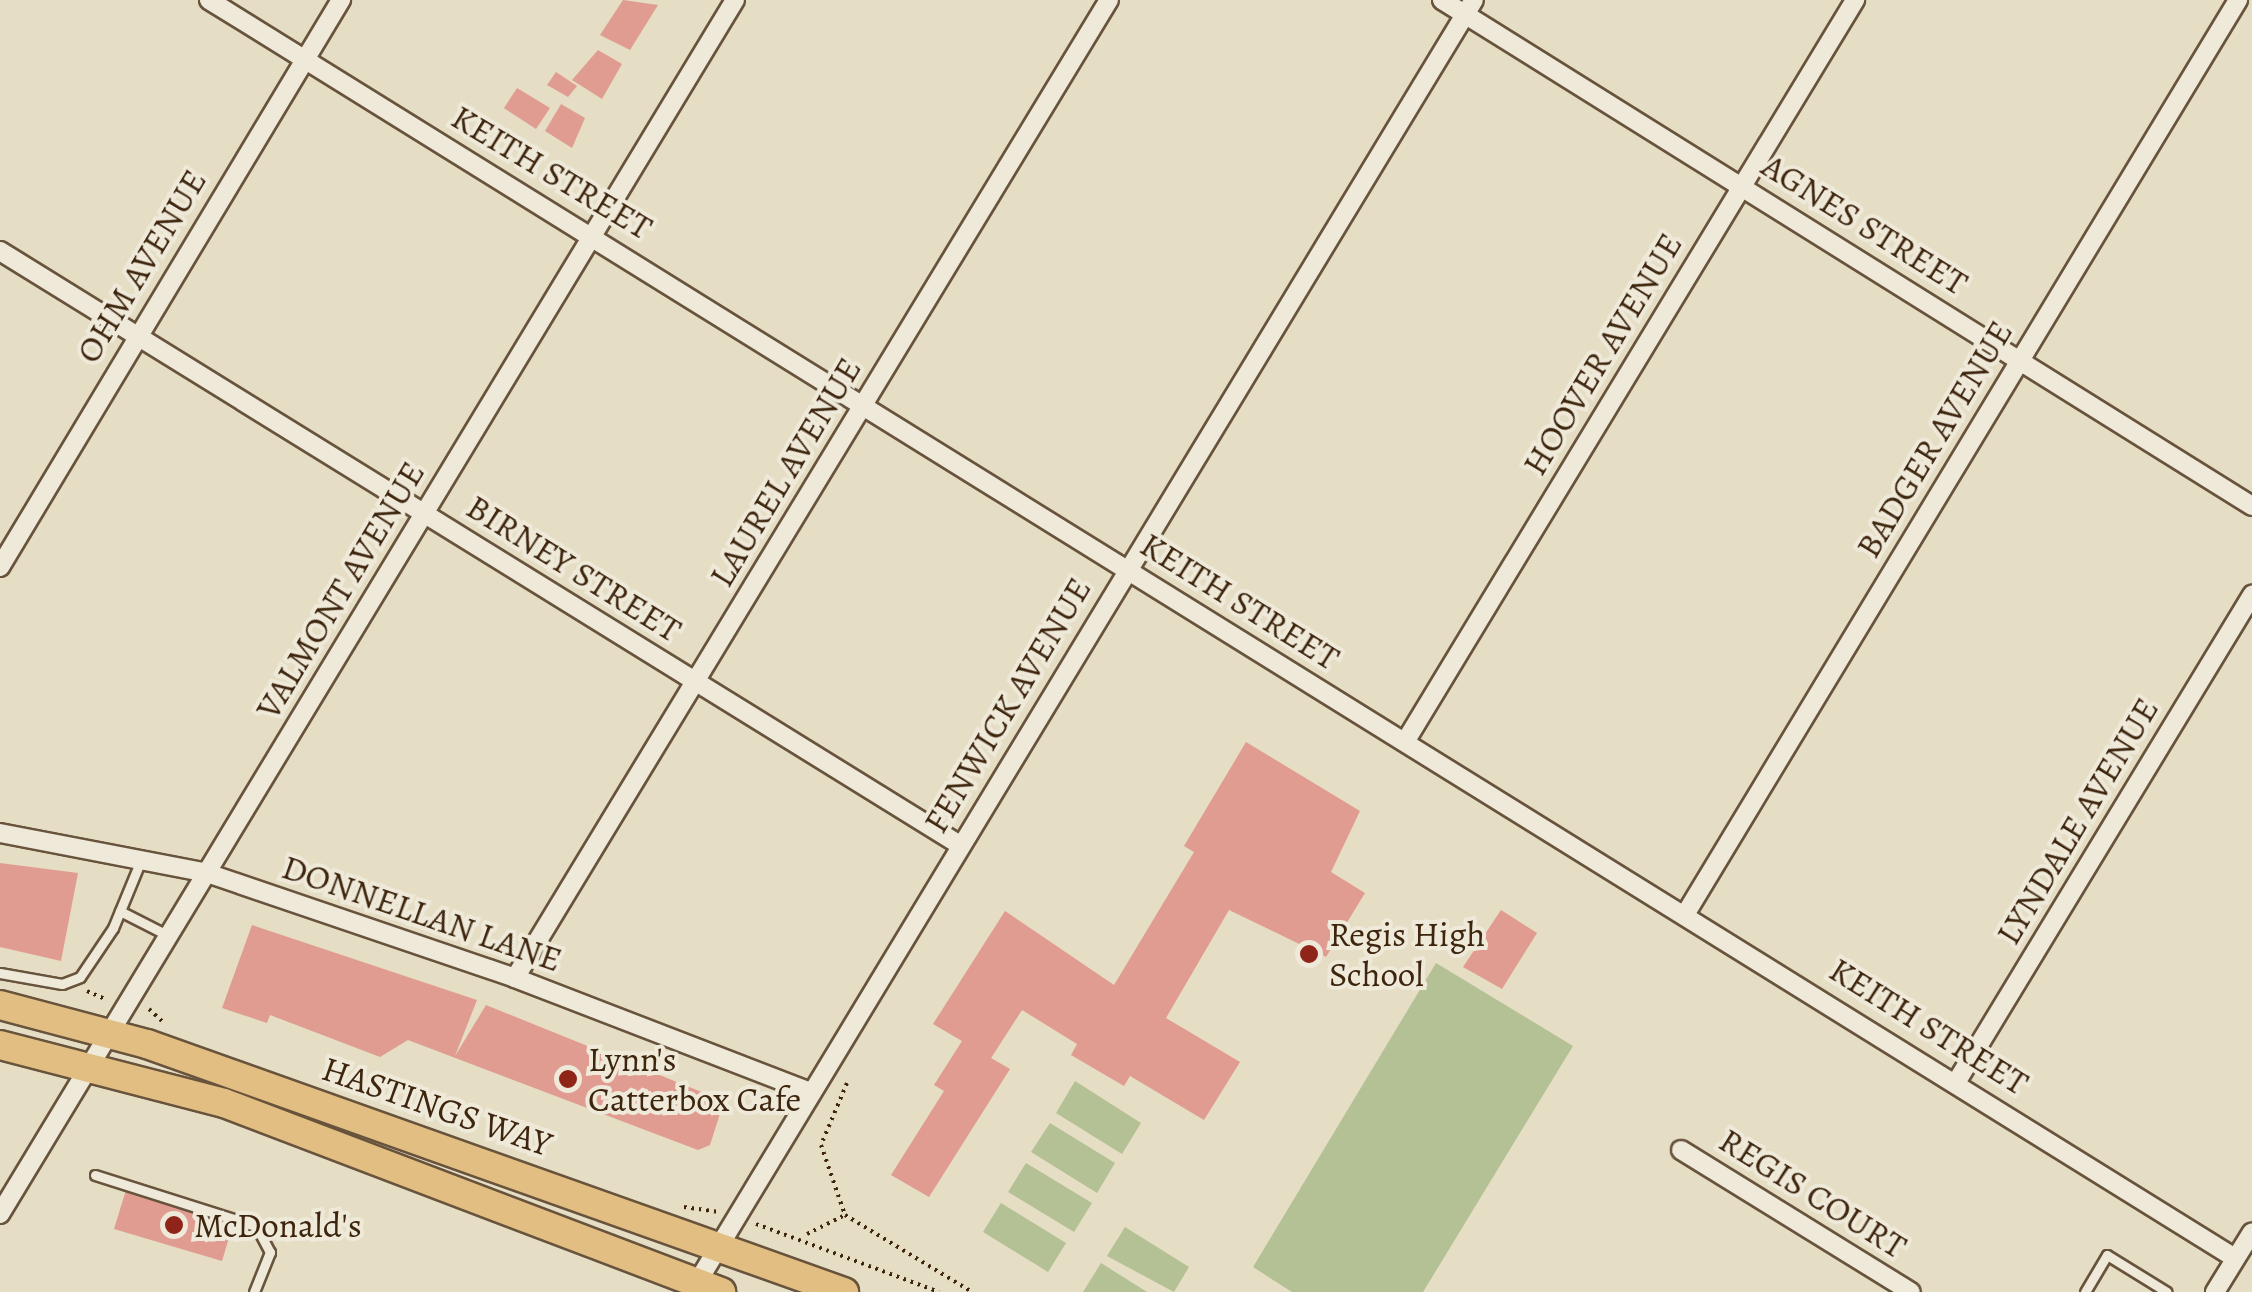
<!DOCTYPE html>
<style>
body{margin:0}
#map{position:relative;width:2252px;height:1292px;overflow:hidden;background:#e5ddc4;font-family:Alegreya,serif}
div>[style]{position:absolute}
.green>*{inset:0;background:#b4c195}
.building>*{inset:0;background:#e09c91}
.path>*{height:4px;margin-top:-2px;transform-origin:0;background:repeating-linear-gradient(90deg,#3e250e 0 2.5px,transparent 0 7.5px)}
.roads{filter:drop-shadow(2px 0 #68533c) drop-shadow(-2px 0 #68533c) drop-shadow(0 2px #68533c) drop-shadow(0 -2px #68533c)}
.lane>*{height:9px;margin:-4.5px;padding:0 4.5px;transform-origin:4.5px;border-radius:4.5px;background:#eee9d9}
.street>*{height:18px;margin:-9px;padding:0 9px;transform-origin:9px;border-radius:9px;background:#eee9d9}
.primary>*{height:28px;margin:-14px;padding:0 14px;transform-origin:14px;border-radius:14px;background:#e2be82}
.dots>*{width:28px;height:28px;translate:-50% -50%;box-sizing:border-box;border:5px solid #eee9d9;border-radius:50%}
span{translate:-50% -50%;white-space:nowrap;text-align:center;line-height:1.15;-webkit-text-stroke:8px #eee9d9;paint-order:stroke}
.street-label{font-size:35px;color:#3e250e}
.poi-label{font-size:35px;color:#3e250e}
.left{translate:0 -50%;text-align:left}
</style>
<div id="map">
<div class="green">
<div style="clip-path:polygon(1436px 963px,1573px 1046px,1423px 1292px,1292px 1292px,1253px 1267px)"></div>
<div style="clip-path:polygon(1075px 1081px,1141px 1123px,1122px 1154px,1056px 1113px)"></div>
<div style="clip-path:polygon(1050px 1123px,1115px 1163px,1097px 1193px,1031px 1152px)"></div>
<div style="clip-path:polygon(1026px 1163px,1092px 1203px,1074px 1232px,1008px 1192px)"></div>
<div style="clip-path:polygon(1001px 1203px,1066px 1243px,1048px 1272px,983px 1232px)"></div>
<div style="clip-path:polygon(1125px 1227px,1189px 1267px,1174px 1292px,1107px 1256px)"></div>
<div style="clip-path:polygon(1101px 1263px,1147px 1292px,1083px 1292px)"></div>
</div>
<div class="building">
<div style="clip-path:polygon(623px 0,658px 5px,630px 50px,600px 35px)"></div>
<div style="clip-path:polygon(598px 50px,622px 64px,602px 99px,572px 80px)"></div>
<div style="clip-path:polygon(556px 72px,577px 86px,568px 97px,547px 85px)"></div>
<div style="clip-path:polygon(517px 88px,550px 108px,536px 129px,504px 108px)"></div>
<div style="clip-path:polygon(561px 104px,585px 118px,572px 148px,545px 131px)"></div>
<div style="clip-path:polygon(1246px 742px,1360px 811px,1331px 872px,1365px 893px,1326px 957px,1229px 910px,1166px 1018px,1240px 1062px,1204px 1120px,1130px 1076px,1124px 1086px,1071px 1055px,1077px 1044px,1022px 1010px,991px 1058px,1010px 1069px,929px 1197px,891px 1175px,944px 1091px,934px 1085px,962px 1041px,933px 1024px,1005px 911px,1114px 985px,1194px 852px,1184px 846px)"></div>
<div style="clip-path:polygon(0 863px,78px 873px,61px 961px,0 947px)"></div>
<div style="clip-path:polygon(1501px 910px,1537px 933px,1502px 989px,1463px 967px)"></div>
<div style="clip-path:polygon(252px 925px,477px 1000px,455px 1056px,486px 1005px,724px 1101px,710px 1145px,698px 1150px,408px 1040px,380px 1057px,270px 1015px,267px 1023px,222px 1008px)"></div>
<div style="clip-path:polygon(126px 1190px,234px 1221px,222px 1261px,114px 1229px)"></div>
</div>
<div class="path">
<div style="left:87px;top:991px;width:20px;rotate:24deg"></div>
<div style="left:149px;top:1009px;width:18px;rotate:43deg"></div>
<div style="left:847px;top:1083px;width:67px;rotate:112.8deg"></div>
<div style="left:821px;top:1145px;width:74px;rotate:71.1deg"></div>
<div style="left:845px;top:1215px;width:149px;rotate:31.2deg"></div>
<div style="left:684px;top:1207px;width:34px;rotate:8deg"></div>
<div style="left:756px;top:1224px;width:195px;rotate:20.4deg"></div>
<div style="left:807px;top:1234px;width:42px;rotate:-26.6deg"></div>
</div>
<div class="roads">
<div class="lane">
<div style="left:120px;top:911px;width:55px;rotate:27deg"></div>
<div style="left:0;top:973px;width:63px;rotate:10.1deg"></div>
<div style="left:62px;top:984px;width:19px;rotate:-21deg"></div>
<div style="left:80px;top:977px;width:59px;rotate:-56deg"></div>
<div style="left:113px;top:928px;width:74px;rotate:-67.6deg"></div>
<div style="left:95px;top:1175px;width:169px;rotate:17.6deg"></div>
<div style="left:256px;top:1226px;width:30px;rotate:62deg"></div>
<div style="left:270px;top:1252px;width:43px;rotate:111.8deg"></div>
<div style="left:2085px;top:1292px;width:43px;rotate:-59.3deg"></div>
<div style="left:2107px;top:1255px;width:70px;rotate:31.7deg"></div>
</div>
<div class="street">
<div style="left:209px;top:0;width:2385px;rotate:31.84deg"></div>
<div style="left:1442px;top:0;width:955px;rotate:31.99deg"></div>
<div style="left:0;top:251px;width:1129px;rotate:31.75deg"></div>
<div style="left:0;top:567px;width:662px;rotate:-58.98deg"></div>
<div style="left:1405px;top:742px;width:868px;rotate:-58.76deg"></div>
<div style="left:0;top:833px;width:211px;rotate:10.9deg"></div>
<div style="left:207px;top:873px;width:325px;rotate:18.8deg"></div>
<div style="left:515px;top:978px;width:317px;rotate:21.1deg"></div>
<div style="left:1686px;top:913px;width:1067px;rotate:-58.84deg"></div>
<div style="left:515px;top:978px;width:1144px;rotate:-58.73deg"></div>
<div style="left:1957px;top:1081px;width:569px;rotate:-58.74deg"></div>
<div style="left:1681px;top:1150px;width:270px;rotate:31.7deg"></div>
<div style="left:0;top:1214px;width:1419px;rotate:-58.81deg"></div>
<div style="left:692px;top:1291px;width:1509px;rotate:-58.8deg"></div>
<div style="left:2215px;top:1292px;width:70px;rotate:-58.3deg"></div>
</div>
<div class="primary">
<div style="left:0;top:1005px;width:152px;rotate:14.9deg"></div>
<div style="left:147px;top:1044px;width:740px;rotate:19.59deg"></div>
<div style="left:0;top:1045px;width:231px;rotate:14.5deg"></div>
<div style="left:224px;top:1103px;width:532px;rotate:20.82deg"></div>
</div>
</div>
<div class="dots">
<div style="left:1309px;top:954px;background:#8f2418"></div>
<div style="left:568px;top:1079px;background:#8f2418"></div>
<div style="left:174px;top:1225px;background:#8f2418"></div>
</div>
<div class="street-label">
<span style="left:552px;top:172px;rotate:31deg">KEITH STREET</span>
<span style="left:1865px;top:224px;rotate:32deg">AGNES STREET</span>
<span style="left:141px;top:266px;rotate:-59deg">OHM AVENUE</span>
<span style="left:1602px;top:354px;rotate:-59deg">HOOVER AVENUE</span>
<span style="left:1934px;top:439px;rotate:-59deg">BADGER AVENUE</span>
<span style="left:785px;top:472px;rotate:-59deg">LAUREL AVENUE</span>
<span style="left:574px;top:568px;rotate:32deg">BIRNEY STREET</span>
<span style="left:340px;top:590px;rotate:-59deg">VALMONT AVENUE</span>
<span style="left:1240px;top:601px;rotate:32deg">KEITH STREET</span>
<span style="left:1007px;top:705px;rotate:-59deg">FENWICK AVENUE</span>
<span style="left:2077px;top:821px;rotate:-59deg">LYNDALE AVENUE</span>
<span style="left:422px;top:913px;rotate:19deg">DONNELLAN LANE</span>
<span style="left:1929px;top:1026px;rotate:32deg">KEITH STREET</span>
<span style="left:437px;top:1106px;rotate:19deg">HASTINGS WAY</span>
<span style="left:1813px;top:1193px;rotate:32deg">REGIS COURT</span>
</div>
<div class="poi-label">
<span class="left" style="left:1329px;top:954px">Regis High<br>School</span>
<span class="left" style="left:588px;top:1079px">Lynn's<br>Catterbox Cafe</span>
<span class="left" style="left:194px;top:1225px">McDonald's</span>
</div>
</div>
